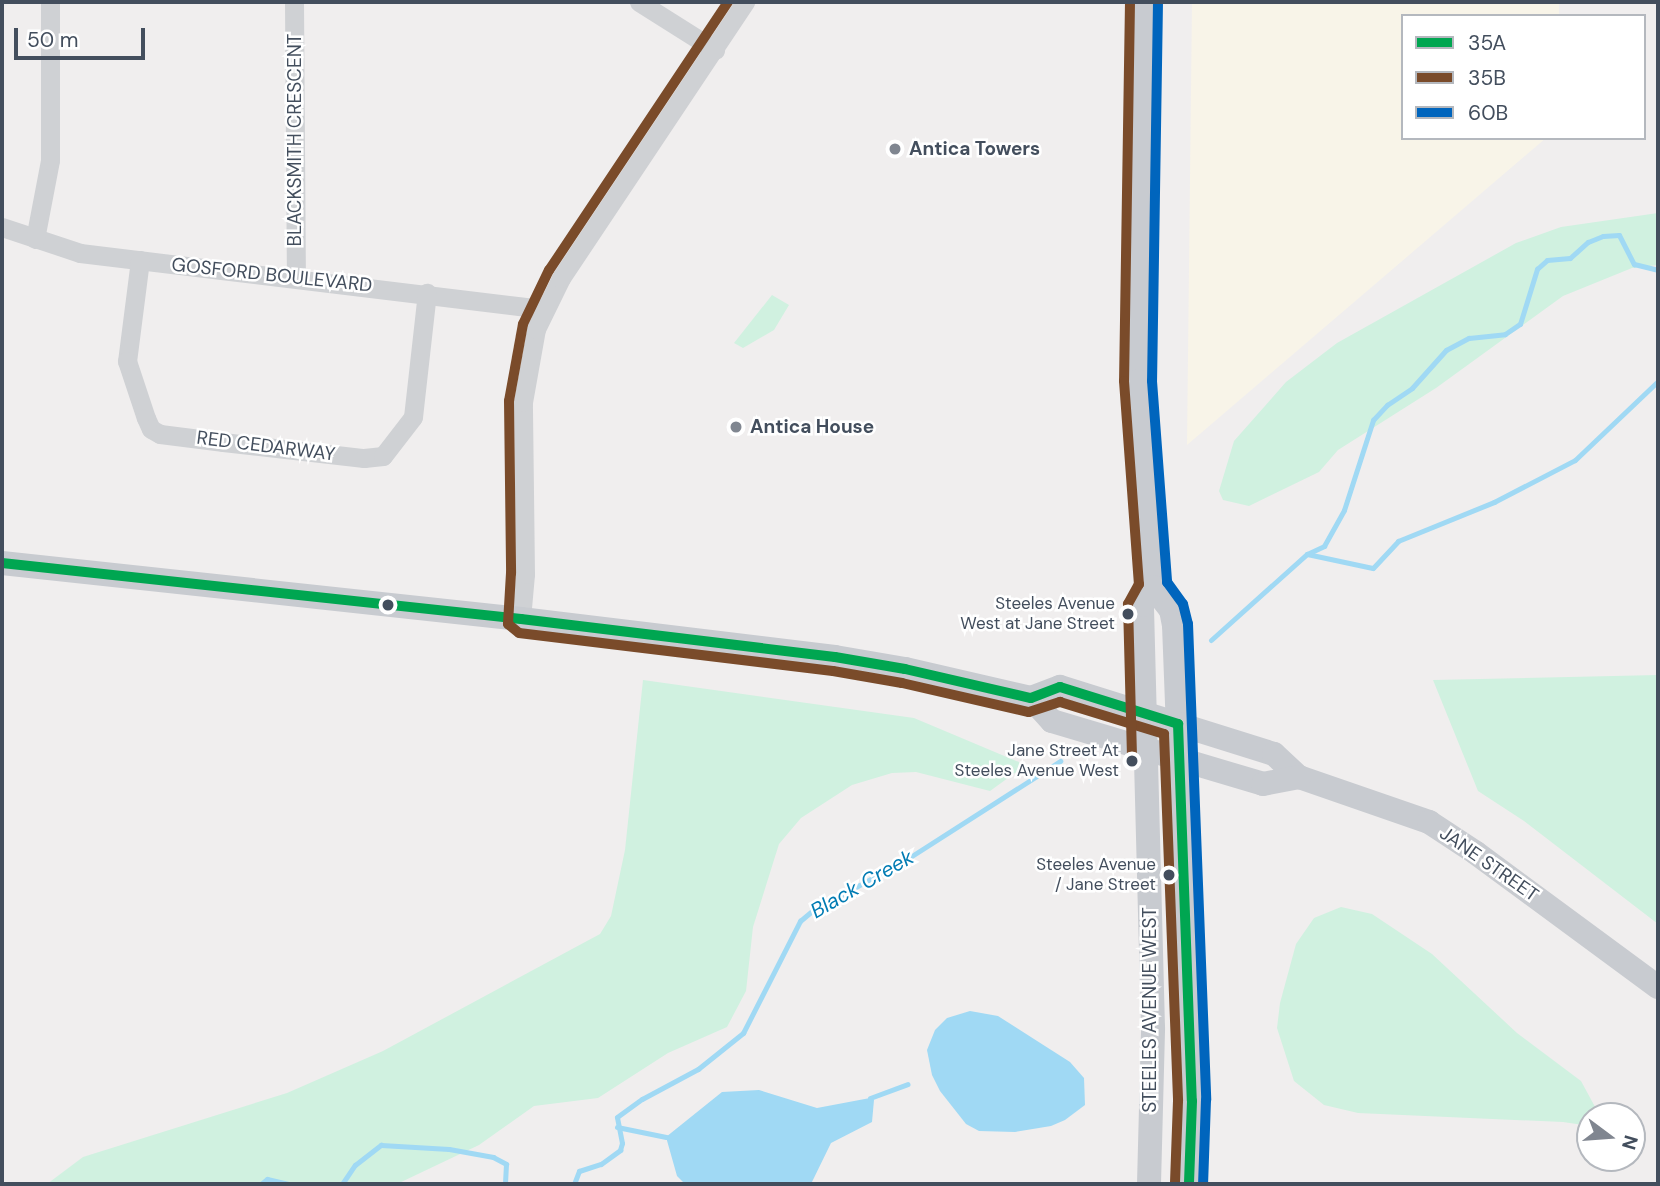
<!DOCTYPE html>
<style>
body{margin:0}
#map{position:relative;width:1660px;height:1186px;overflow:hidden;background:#f0eeee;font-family:"DM Sans",sans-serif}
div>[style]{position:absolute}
.commercial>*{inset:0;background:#f8f4e8}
.green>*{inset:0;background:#d0f1e0}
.water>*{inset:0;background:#a0d9f4}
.stream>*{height:5px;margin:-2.5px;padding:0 2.5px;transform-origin:2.5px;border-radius:2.5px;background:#a0d9f4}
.minor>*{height:19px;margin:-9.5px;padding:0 9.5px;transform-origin:9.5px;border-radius:9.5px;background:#cfd1d4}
.major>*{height:24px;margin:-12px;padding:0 12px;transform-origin:12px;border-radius:12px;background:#c8cbd0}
.bus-1>*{height:10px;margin:-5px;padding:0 5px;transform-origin:5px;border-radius:5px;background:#00a651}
.bus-2>*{height:10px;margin:-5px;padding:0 5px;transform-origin:5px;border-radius:5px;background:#7a4b2a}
.bus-3>*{height:10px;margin:-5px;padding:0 5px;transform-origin:5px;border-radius:5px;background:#0065bd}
.dots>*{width:19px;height:19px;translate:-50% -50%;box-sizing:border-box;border:4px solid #fff;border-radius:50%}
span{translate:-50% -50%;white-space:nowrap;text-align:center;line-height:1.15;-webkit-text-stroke:5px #fff;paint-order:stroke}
.bus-label{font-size:17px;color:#434e5d}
.right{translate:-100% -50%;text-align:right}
.street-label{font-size:19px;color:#434e5d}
.poi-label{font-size:19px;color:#434e5d;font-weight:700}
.left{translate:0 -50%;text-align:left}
.water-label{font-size:21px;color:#007bb3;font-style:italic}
.frame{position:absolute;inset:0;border:4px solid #434e5d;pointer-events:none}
.legend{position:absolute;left:1401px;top:14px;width:245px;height:126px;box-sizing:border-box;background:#fff;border:2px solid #b4b8be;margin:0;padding:9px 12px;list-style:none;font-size:21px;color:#434e5d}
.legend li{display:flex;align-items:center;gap:14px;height:35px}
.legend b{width:35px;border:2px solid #b4b8be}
.north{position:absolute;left:1576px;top:1102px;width:70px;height:70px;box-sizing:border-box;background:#fff;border:2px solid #b4b8be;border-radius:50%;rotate:106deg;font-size:19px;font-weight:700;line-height:28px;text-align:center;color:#434e5d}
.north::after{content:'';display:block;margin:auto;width:24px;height:32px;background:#808690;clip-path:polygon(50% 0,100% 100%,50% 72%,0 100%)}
.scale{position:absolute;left:14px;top:28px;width:131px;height:32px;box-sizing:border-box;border:4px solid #434e5d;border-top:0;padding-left:9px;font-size:21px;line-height:24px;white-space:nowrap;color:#434e5d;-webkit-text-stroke:5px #fff;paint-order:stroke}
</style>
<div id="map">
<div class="commercial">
<div style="clip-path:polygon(1192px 2px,1559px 2px,1559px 16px,1403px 16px,1403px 138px,1546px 138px,1187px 445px)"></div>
</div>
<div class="green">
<div style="clip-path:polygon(1658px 213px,1658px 265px,1632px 268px,1563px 296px,1436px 388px,1338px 450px,1319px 472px,1249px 506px,1223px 500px,1219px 491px,1234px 441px,1286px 382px,1337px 343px,1516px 243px,1561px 227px)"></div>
<div style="clip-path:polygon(772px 295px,789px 305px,774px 330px,743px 348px,734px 343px)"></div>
<div style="clip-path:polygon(1658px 675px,1658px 924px,1524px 821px,1478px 791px,1433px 680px)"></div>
<div style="clip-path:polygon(643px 680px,914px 718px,1026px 765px,990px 791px,916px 772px,892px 773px,852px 785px,801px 818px,779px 844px,753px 927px,746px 991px,727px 1027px,668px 1053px,598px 1098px,534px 1106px,479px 1145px,397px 1184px,47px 1184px,83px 1157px,287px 1093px,383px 1051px,600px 934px,611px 916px,625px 850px)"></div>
<div style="clip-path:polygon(1341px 907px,1372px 914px,1432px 954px,1517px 1033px,1581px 1081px,1600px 1116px,1590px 1116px,1590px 1126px,1563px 1122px,1358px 1113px,1324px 1105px,1294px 1081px,1277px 1028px,1280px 1003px,1296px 944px,1314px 918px)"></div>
</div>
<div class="water">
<div style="clip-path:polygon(970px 1011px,998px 1016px,1070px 1062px,1084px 1078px,1085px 1105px,1065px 1120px,1051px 1126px,1015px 1132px,979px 1131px,966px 1124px,940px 1091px,932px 1075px,927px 1050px,935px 1030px,947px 1018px)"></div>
<div style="clip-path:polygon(759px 1090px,817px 1108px,870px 1098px,874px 1100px,872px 1122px,831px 1143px,811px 1184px,685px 1184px,677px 1176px,666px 1137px,722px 1092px)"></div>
</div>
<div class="stream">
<div style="left:1307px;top:554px;width:67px;rotate:12deg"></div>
<div style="left:1373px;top:568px;width:37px;rotate:-47deg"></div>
<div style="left:1398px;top:541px;width:104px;rotate:-22.1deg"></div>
<div style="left:1494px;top:502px;width:91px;rotate:-27.4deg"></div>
<div style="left:1575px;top:460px;width:115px;rotate:-43.6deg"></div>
<div style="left:1211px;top:640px;width:129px;rotate:-41.9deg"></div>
<div style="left:1307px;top:554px;width:19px;rotate:-25deg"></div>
<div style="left:1324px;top:546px;width:41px;rotate:-60.9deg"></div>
<div style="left:1344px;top:510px;width:95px;rotate:-72.1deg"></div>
<div style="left:1373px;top:420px;width:21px;rotate:-47deg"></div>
<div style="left:1387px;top:405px;width:30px;rotate:-34deg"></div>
<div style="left:1412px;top:388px;width:51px;rotate:-48.2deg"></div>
<div style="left:1446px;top:350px;width:26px;rotate:-28deg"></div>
<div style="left:1469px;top:338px;width:36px;rotate:-6deg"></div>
<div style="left:1505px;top:334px;width:18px;rotate:-34deg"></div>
<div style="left:1520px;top:324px;width:58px;rotate:-72.8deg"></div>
<div style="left:1537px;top:269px;width:13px;rotate:-42deg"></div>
<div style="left:1547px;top:260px;width:23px;rotate:-5deg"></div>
<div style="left:1570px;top:258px;width:24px;rotate:-42deg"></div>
<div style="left:1588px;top:242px;width:16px;rotate:-22deg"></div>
<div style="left:1603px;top:236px;width:16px;rotate:-4deg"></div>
<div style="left:1619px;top:235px;width:33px;rotate:63deg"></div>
<div style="left:1634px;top:264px;width:25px;rotate:14deg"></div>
<div style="left:870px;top:1098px;width:40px;rotate:-20.2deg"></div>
<div style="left:617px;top:1127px;width:50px;rotate:11.5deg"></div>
<div style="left:261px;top:1184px;width:8px;rotate:-40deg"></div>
<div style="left:267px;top:1179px;width:23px;rotate:13deg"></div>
<div style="left:342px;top:1184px;width:23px;rotate:-56deg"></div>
<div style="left:355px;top:1165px;width:33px;rotate:-38deg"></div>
<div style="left:381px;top:1145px;width:68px;rotate:3.4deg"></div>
<div style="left:449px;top:1149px;width:45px;rotate:10.3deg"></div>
<div style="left:493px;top:1157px;width:15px;rotate:28deg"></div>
<div style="left:506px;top:1164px;width:20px;rotate:93deg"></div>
<div style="left:574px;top:1184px;width:14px;rotate:-69deg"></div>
<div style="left:579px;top:1171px;width:23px;rotate:-18deg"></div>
<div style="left:601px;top:1164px;width:24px;rotate:-36deg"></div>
<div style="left:620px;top:1150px;width:7px;rotate:-74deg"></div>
<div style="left:622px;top:1143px;width:26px;rotate:-101deg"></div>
<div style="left:617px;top:1117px;width:31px;rotate:-36deg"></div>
<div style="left:642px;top:1099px;width:64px;rotate:-28.2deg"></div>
<div style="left:698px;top:1069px;width:58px;rotate:-38.7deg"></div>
<div style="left:743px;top:1033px;width:126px;rotate:-63deg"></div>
<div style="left:800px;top:921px;width:16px;rotate:-40deg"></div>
<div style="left:812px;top:911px;width:108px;rotate:-28.7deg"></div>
<div style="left:907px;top:859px;width:182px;rotate:-32.6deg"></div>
</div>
<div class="minor">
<div style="left:294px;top:2px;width:276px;rotate:89.6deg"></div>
<div style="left:639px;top:2px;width:90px;rotate:32.3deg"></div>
<div style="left:2px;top:227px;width:82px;rotate:18.4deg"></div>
<div style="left:80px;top:253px;width:468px;rotate:6.9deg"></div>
<div style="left:35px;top:239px;width:80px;rotate:-79.2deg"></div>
<div style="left:50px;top:160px;width:158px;rotate:-90deg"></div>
<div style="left:140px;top:260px;width:102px;rotate:97.3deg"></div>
<div style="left:127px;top:361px;width:60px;rotate:71.6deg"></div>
<div style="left:146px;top:418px;width:12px;rotate:66deg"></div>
<div style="left:151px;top:429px;width:10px;rotate:29deg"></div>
<div style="left:160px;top:434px;width:64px;rotate:7.2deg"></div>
<div style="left:223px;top:442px;width:142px;rotate:6.5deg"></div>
<div style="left:364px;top:458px;width:19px;rotate:-6deg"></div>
<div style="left:383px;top:456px;width:49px;rotate:-52.4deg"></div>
<div style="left:413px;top:417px;width:125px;rotate:-83.6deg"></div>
<div style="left:521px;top:619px;width:45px;rotate:-84.9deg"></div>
<div style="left:525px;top:574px;width:172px;rotate:-90.7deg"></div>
<div style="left:523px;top:402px;width:74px;rotate:-79.9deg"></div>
<div style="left:536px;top:329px;width:57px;rotate:-63.9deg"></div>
<div style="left:561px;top:278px;width:332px;rotate:-56.3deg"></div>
</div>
<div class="major">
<div style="left:1144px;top:2px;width:379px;rotate:90.9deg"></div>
<div style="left:1138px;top:381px;width:207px;rotate:85.8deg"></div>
<div style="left:1153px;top:587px;width:29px;rotate:52deg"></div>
<div style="left:1171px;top:610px;width:15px;rotate:79deg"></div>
<div style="left:1174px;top:625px;width:476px;rotate:87.8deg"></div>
<div style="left:1192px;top:1101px;width:83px;rotate:92.1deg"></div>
<div style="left:2px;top:563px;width:522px;rotate:6.16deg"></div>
<div style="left:521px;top:619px;width:316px;rotate:6.9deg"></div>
<div style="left:835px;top:657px;width:71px;rotate:9.7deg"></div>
<div style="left:905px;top:669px;width:129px;rotate:13deg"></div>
<div style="left:1031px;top:698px;width:31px;rotate:-21deg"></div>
<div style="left:1060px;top:687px;width:224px;rotate:17.4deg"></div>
<div style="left:1274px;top:754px;width:34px;rotate:43deg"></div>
<div style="left:1299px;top:777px;width:138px;rotate:19.1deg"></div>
<div style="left:1429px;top:822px;width:56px;rotate:33.4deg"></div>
<div style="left:1476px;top:853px;width:226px;rotate:36.4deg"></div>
<div style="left:1031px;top:698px;width:31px;rotate:48deg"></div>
<div style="left:1052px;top:721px;width:220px;rotate:16.6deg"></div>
<div style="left:1263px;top:784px;width:37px;rotate:-11deg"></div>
<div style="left:1149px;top:1184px;width:156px;rotate:-88.5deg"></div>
<div style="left:1153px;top:1028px;width:423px;rotate:-91.5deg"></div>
<div style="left:1142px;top:605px;width:21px;rotate:-59deg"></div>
</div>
<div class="bus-1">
<div style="left:2px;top:563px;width:522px;rotate:6.16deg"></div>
<div style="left:521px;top:619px;width:316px;rotate:6.9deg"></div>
<div style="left:835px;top:657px;width:71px;rotate:9.7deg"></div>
<div style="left:905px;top:669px;width:129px;rotate:13deg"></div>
<div style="left:1031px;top:698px;width:31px;rotate:-21deg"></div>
<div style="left:1060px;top:687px;width:124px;rotate:17.4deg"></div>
<div style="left:1178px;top:724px;width:377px;rotate:87.9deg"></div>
<div style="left:1192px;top:1101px;width:83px;rotate:92.1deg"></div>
</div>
<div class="bus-2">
<div style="left:728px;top:2px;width:322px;rotate:123.7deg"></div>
<div style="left:549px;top:270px;width:60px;rotate:115.7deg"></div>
<div style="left:523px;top:324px;width:78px;rotate:100.3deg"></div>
<div style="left:509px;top:401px;width:172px;rotate:89.3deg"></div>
<div style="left:511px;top:573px;width:51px;rotate:93.4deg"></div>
<div style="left:508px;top:624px;width:14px;rotate:39deg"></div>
<div style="left:519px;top:633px;width:316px;rotate:6.9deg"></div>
<div style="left:833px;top:671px;width:70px;rotate:9.9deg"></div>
<div style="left:902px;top:683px;width:130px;rotate:12.9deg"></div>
<div style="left:1029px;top:712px;width:33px;rotate:-18deg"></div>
<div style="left:1060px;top:702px;width:109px;rotate:17.1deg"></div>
<div style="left:1164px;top:734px;width:367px;rotate:87.8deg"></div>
<div style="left:1178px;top:1101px;width:82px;rotate:92.1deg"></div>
<div style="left:1130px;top:2px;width:379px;rotate:90.9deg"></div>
<div style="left:1124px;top:381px;width:204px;rotate:85.8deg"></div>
<div style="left:1139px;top:584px;width:23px;rotate:119deg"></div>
<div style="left:1128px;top:604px;width:157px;rotate:88.5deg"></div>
</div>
<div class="bus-3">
<div style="left:1158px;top:2px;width:379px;rotate:90.9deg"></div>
<div style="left:1152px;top:381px;width:202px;rotate:85.7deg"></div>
<div style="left:1167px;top:582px;width:27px;rotate:54deg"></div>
<div style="left:1183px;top:604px;width:21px;rotate:76deg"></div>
<div style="left:1188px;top:624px;width:476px;rotate:87.8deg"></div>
<div style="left:1206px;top:1100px;width:84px;rotate:92deg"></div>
</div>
<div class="dots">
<div style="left:895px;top:149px;background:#808690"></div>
<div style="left:736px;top:427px;background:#808690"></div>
<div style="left:388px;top:605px;background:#434e5d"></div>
<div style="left:1128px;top:614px;background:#434e5d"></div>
<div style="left:1132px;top:761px;background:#434e5d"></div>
<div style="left:1169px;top:875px;background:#434e5d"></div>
</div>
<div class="bus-label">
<span class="right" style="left:1115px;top:614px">Steeles Avenue<br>West at Jane Street</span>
<span class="right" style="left:1119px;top:761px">Jane Street At<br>Steeles Avenue West</span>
<span class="right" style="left:1156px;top:875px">Steeles Avenue<br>/ Jane Street</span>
</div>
<div class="street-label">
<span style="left:295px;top:140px;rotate:-90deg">BLACKSMITH CRESCENT</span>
<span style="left:272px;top:275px;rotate:6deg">GOSFORD BOULEVARD</span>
<span style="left:266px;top:446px;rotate:7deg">RED CEDARWAY</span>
<span style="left:1489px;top:864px;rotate:35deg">JANE STREET</span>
<span style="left:1150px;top:1010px;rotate:-90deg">STEELES AVENUE WEST</span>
</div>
<div class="poi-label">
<span class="left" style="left:909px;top:149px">Antica Towers</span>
<span class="left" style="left:750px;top:427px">Antica House</span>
</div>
<div class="water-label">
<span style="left:862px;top:884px;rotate:-30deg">Black Creek</span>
</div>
<div class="frame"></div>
<ul class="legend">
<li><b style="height:9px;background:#00a651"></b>35A</li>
<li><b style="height:9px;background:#7a4b2a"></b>35B</li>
<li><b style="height:9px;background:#0065bd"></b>60B</li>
</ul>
<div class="north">N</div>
<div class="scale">50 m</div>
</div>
